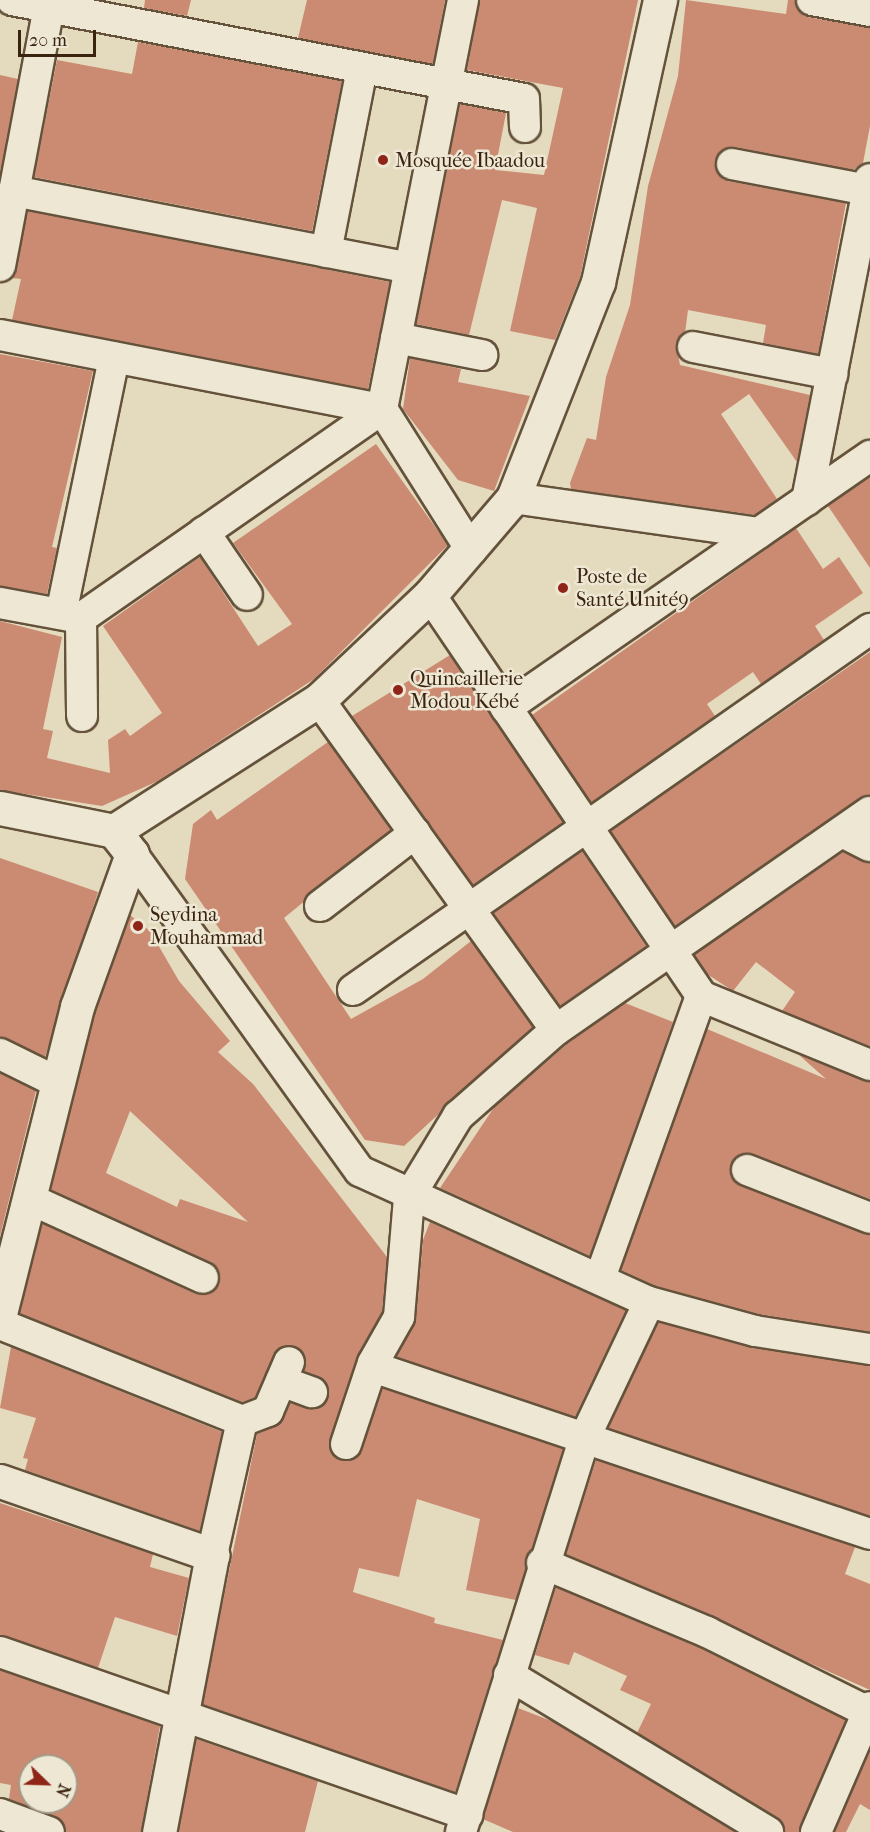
<!DOCTYPE html>
<meta charset="utf-8">
<style>
body{margin:0}
#map{position:relative;width:870px;height:1832px;overflow:hidden;background:#e4dabd;font-family:"IM FELL French Canon",serif}
div>[style]{position:absolute}
.building>*{inset:0;background:#cb8a72}
.roads{filter:drop-shadow(2px 0 #64523b) drop-shadow(-2px 0 #64523b) drop-shadow(0 2px #64523b) drop-shadow(0 -2px #64523b)}
.minor>*{height:30px;margin:-15px;padding:0 15px;transform-origin:15px;border-radius:15px;background:#ede7d4}
.tertiary>*{height:33px;margin:-16.5px;padding:0 16.5px;transform-origin:16.5px;border-radius:16.5px;background:#ede7d4}
.dots>*{width:16px;height:16px;translate:-50% -50%;box-sizing:border-box;border:3px solid #ede7d4;border-radius:50%}
span{translate:-50% -50%;white-space:nowrap;text-align:center;line-height:1.15;-webkit-text-stroke:5px #ede7d4;paint-order:stroke}
.poi-label{font-size:20px;color:#3a2410}
.left{translate:0 -50%;text-align:left}
.north{position:absolute;left:18px;top:1754px;width:60px;height:60px;box-sizing:border-box;background:#ede7d4;border:2px solid #a59986;border-radius:50%;rotate:113deg;font-size:16px;font-weight:700;line-height:24px;text-align:center;color:#3a2410}
.north::after{content:'';display:block;margin:auto;width:21px;height:27px;background:#8f2418;clip-path:polygon(50% 0,100% 100%,50% 72%,0 100%)}
.scale{position:absolute;left:18px;top:30px;width:78px;height:27px;box-sizing:border-box;border:3px solid #3a2410;border-top:0;padding-left:8px;font-size:18px;line-height:21px;white-space:nowrap;color:#3a2410;-webkit-text-stroke:4px #ede7d4;paint-order:stroke}
</style>
<div id="map">
<div class="building">
<div style="clip-path:polygon(145px 0,191px 0,187px 16px,144px 8px)"></div>
<div style="clip-path:polygon(307px 0,445px 0,433px 64px,298px 38px)"></div>
<div style="clip-path:polygon(480px 0,638px 0,580px 277px,555px 340px,510px 331px,537px 208px,502px 200px,469px 335px,416px 324px,460px 104px,506px 113px,495px 170px,544px 175px,563px 88px,467px 70px)"></div>
<div style="clip-path:polygon(686px 0,786px 14px,788px 0,795px 0,808px 17px,870px 28px,870px 126px,863px 163px,853px 170px,735px 147px,715px 160px,716px 170px,728px 181px,846px 203px,818px 354px,763px 343px,766px 325px,688px 310px,685px 333px,676px 343px,680px 365px,810px 395px,797px 462px,749px 394px,721px 414px,777px 499px,755px 515px,571px 489px,570px 483px,587px 438px,596px 440px,606px 377px,630px 305px,648px 186px,678px 76px)"></div>
<div style="clip-path:polygon(138px 42px,342px 81px,312px 231px,34px 177px,57px 60px,132px 74px)"></div>
<div style="clip-path:polygon(0 75px,18px 79px,0 173px)"></div>
<div style="clip-path:polygon(28px 211px,390px 282px,368px 389px,12px 320px,21px 279px,12px 278px)"></div>
<div style="clip-path:polygon(0 354px,93px 371px,52px 547px,57px 548px,47px 594px,0 586px)"></div>
<div style="clip-path:polygon(410px 358px,461px 369px,458px 382px,530px 396px,494px 491px,458px 480px,403px 409px)"></div>
<div style="clip-path:polygon(376px 444px,448px 545px,314px 679px,158px 781px,102px 806px,0 790px,0 621px,62px 637px,43px 729px,53px 731px,47px 758px,110px 773px,108px 740px,125px 729px,130px 736px,162px 713px,103px 626px,200px 557px,258px 646px,292px 624px,233px 543px)"></div>
<div style="clip-path:polygon(870px 477px,870px 568px,828px 506px)"></div>
<div style="clip-path:polygon(796px 528px,823px 569px,839px 557px,863px 593px,815px 626px,824px 640px,761px 684px,753px 672px,707px 704px,715px 716px,591px 803px,532px 715px)"></div>
<div style="clip-path:polygon(870px 652px,870px 795px,675px 926px,610px 831px)"></div>
<div style="clip-path:polygon(450px 655px,563px 822px,473px 885px,352px 716px)"></div>
<div style="clip-path:polygon(328px 742px,391px 830px,284px 918px,351px 1019px,423px 979px,471px 941px,533px 1027px,404px 1146px,365px 1140px,185px 879px,193px 824px,211px 810px,217px 820px)"></div>
<div style="clip-path:polygon(582px 851px,646px 946px,560px 1006px,493px 913px)"></div>
<div style="clip-path:polygon(843px 852px,870px 863px,870px 1046px,782px 1011px,795px 992px,756px 962px,733px 991px,707px 974px,694px 955px)"></div>
<div style="clip-path:polygon(0 858px,98px 892px,45px 1057px,0 1037px)"></div>
<div style="clip-path:polygon(evenodd,130px 915px,150px 931px,179px 981px,230px 1041px,218px 1052px,253px 1084px,387px 1257px,382px 1312px,357px 1358px,330px 1439px,333px 1455px,341px 1460px,358px 1456px,383px 1388px,563px 1449px,516px 1600px,466px 1590px,480px 1519px,417px 1499px,399px 1577px,359px 1568px,353px 1592px,435px 1618px,434px 1623px,503px 1640px,455px 1793px,202px 1704px,257px 1434px,280px 1424px,290px 1403px,315px 1409px,328px 1397px,325px 1380px,304px 1371px,302px 1351px,288px 1345px,278px 1349px,255px 1398px,242px 1402px,19px 1313px,42px 1223px,196px 1294px,212px 1292px,219px 1285px,217px 1269px,210px 1262px,50px 1189px,95px 1012px,130px 915px,130px 1111px,248px 1222px,180px 1199px,177px 1207px,106px 1173px,130px 1111px)"></div>
<div style="clip-path:polygon(625px 1003px,673px 1022px,590px 1256px,440px 1188px,495px 1106px,567px 1044px)"></div>
<div style="clip-path:polygon(707px 1029px,826px 1079px,799px 1055px,870px 1082px,870px 1199px,753px 1154px,737px 1156px,730px 1172px,741px 1186px,870px 1235px,870px 1332px,759px 1314px,655px 1286px,621px 1270px)"></div>
<div style="clip-path:polygon(0 1073px,36px 1091px,0 1236px)"></div>
<div style="clip-path:polygon(430px 1222px,626px 1310px,575px 1417px,396px 1357px,416px 1319px,423px 1240px)"></div>
<div style="clip-path:polygon(658px 1322px,752px 1348px,870px 1366px,870px 1516px,608px 1428px)"></div>
<div style="clip-path:polygon(11px 1347px,222px 1432px,200px 1531px,25px 1470px,28px 1459px,23px 1458px,36px 1418px,0 1408px)"></div>
<div style="clip-path:polygon(596px 1460px,855px 1547px,845px 1574px,870px 1584px,870px 1690px,566px 1554px)"></div>
<div style="clip-path:polygon(0 1503px,153px 1554px,150px 1567px,189px 1578px,177px 1636px,115px 1617px,98px 1668px,0 1635px)"></div>
<div style="clip-path:polygon(556px 1587px,700px 1648px,846px 1720px,799px 1832px,785px 1832px,777px 1817px,637px 1733px,651px 1704px,620px 1690px,627px 1676px,574px 1652px,569px 1665px,535px 1655px)"></div>
<div style="clip-path:polygon(evenodd,0 1670px,160px 1726px,141px 1832px,66px 1832px,55px 1816px,9px 1799px,11px 1785px,0 1783px,0 1670px,30px 1766px,66px 1766px,66px 1802px,30px 1802px,30px 1766px)"></div>
<div style="clip-path:polygon(518px 1708px,554px 1722px,735px 1832px,513px 1832px,483px 1819px)"></div>
<div style="clip-path:polygon(196px 1739px,318px 1781px,305px 1832px,178px 1832px)"></div>
<div style="clip-path:polygon(870px 1750px,870px 1810px,860px 1804px,846px 1832px,835px 1832px)"></div>
</div>
<div class="roads">
<div class="minor">
<div style="left:12px;top:0;width:521px;rotate:10.94deg"></div>
<div style="left:524px;top:99px;width:28px;rotate:88deg"></div>
<div style="left:463px;top:0;width:417px;rotate:101.2deg"></div>
<div style="left:382px;top:409px;width:167px;rotate:57.7deg"></div>
<div style="left:812px;top:0;width:59px;rotate:10.7deg"></div>
<div style="left:732px;top:164px;width:138px;rotate:10.8deg"></div>
<div style="left:14px;top:191px;width:403px;rotate:11deg"></div>
<div style="left:326px;top:252px;width:187px;rotate:-78.9deg"></div>
<div style="left:0;top:266px;width:264px;rotate:-79.3deg"></div>
<div style="left:0;top:335px;width:389px;rotate:11deg"></div>
<div style="left:396px;top:338px;width:88px;rotate:11.2deg"></div>
<div style="left:693px;top:347px;width:142px;rotate:11deg"></div>
<div style="left:513px;top:498px;width:248px;rotate:8.1deg"></div>
<div style="left:807px;top:500px;width:327px;rotate:-78.9deg"></div>
<div style="left:204px;top:532px;width:76px;rotate:55.7deg"></div>
<div style="left:430px;top:595px;width:484px;rotate:55.9deg"></div>
<div style="left:701px;top:996px;width:183px;rotate:22.2deg"></div>
<div style="left:0;top:603px;width:82px;rotate:10.5deg"></div>
<div style="left:81px;top:618px;width:366px;rotate:-34.8deg"></div>
<div style="left:61px;top:614px;width:262px;rotate:-78.3deg"></div>
<div style="left:81px;top:618px;width:98px;rotate:89.4deg"></div>
<div style="left:319px;top:700px;width:406px;rotate:54.3deg"></div>
<div style="left:506px;top:708px;width:443px;rotate:-34.7deg"></div>
<div style="left:842px;top:832px;width:31px;rotate:27deg"></div>
<div style="left:132px;top:854px;width:390px;rotate:54.3deg"></div>
<div style="left:360px;top:1171px;width:317px;rotate:24.4deg"></div>
<div style="left:649px;top:1302px;width:110px;rotate:15.3deg"></div>
<div style="left:755px;top:1331px;width:116px;rotate:8.9deg"></div>
<div style="left:320px;top:906px;width:120px;rotate:-37.5deg"></div>
<div style="left:353px;top:990px;width:631px;rotate:-34.93deg"></div>
<div style="left:0;top:1054px;width:66px;rotate:26.2deg"></div>
<div style="left:747px;top:1170px;width:132px;rotate:21.3deg"></div>
<div style="left:30px;top:1199px;width:190px;rotate:24.5deg"></div>
<div style="left:600px;top:1278px;width:300px;rotate:-70.3deg"></div>
<div style="left:0;top:1324px;width:261px;rotate:21.8deg"></div>
<div style="left:242px;top:1421px;width:28px;rotate:-21deg"></div>
<div style="left:268px;top:1411px;width:53px;rotate:-66.8deg"></div>
<div style="left:373px;top:1367px;width:524px;rotate:18.57deg"></div>
<div style="left:281px;top:1381px;width:33px;rotate:20deg"></div>
<div style="left:346px;top:1444px;width:85px;rotate:-71.6deg"></div>
<div style="left:373px;top:1363px;width:53px;rotate:-60.5deg"></div>
<div style="left:399px;top:1317px;width:120px;rotate:-85.2deg"></div>
<div style="left:409px;top:1197px;width:95px;rotate:-58.8deg"></div>
<div style="left:458px;top:1116px;width:130px;rotate:-41.3deg"></div>
<div style="left:556px;top:1030px;width:382px;rotate:-34.8deg"></div>
<div style="left:212px;top:1555px;width:137px;rotate:-77.4deg"></div>
<div style="left:542px;top:1563px;width:179px;rotate:22.7deg"></div>
<div style="left:707px;top:1632px;width:180px;rotate:26.4deg"></div>
<div style="left:0;top:1652px;width:495px;rotate:19.2deg"></div>
<div style="left:509px;top:1675px;width:303px;rotate:31.2deg"></div>
<div style="left:0;top:1814px;width:52px;rotate:20.2deg"></div>
<div style="left:461px;top:1832px;width:414px;rotate:-72.6deg"></div>
<div style="left:585px;top:1437px;width:149px;rotate:-64.6deg"></div>
<div style="left:816px;top:1832px;width:136px;rotate:-66.6deg"></div>
</div>
<div class="tertiary">
<div style="left:0;top:808px;width:116px;rotate:11.4deg"></div>
<div style="left:114px;top:831px;width:29px;rotate:52deg"></div>
<div style="left:132px;top:854px;width:163px;rotate:109.8deg"></div>
<div style="left:77px;top:1007px;width:316px;rotate:104.1deg"></div>
<div style="left:114px;top:831px;width:243px;rotate:-32.6deg"></div>
<div style="left:319px;top:700px;width:153px;rotate:-43.4deg"></div>
<div style="left:430px;top:595px;width:128px;rotate:-49.4deg"></div>
<div style="left:513px;top:498px;width:232px;rotate:-68.5deg"></div>
<div style="left:598px;top:282px;width:289px;rotate:-77.6deg"></div>
<div style="left:0;top:1481px;width:225px;rotate:19.2deg"></div>
<div style="left:212px;top:1555px;width:282px;rotate:100.8deg"></div>
</div>
</div>
<div class="dots">
<div style="left:383px;top:160px;background:#8f2418"></div>
<div style="left:563px;top:588px;background:#8f2418"></div>
<div style="left:398px;top:690px;background:#8f2418"></div>
<div style="left:138px;top:926px;background:#8f2418"></div>
</div>
<div class="poi-label">
<span class="left" style="left:395px;top:160px">Mosquée Ibaadou</span>
<span class="left" style="left:576px;top:588px">Poste de<br>Santé Unité9</span>
<span class="left" style="left:410px;top:690px">Quincaillerie<br>Modou Kébé</span>
<span class="left" style="left:150px;top:926px">Seydina<br>Mouhammad</span>
</div>
<div class="north">N</div>
<div class="scale">20 m</div>
</div>
